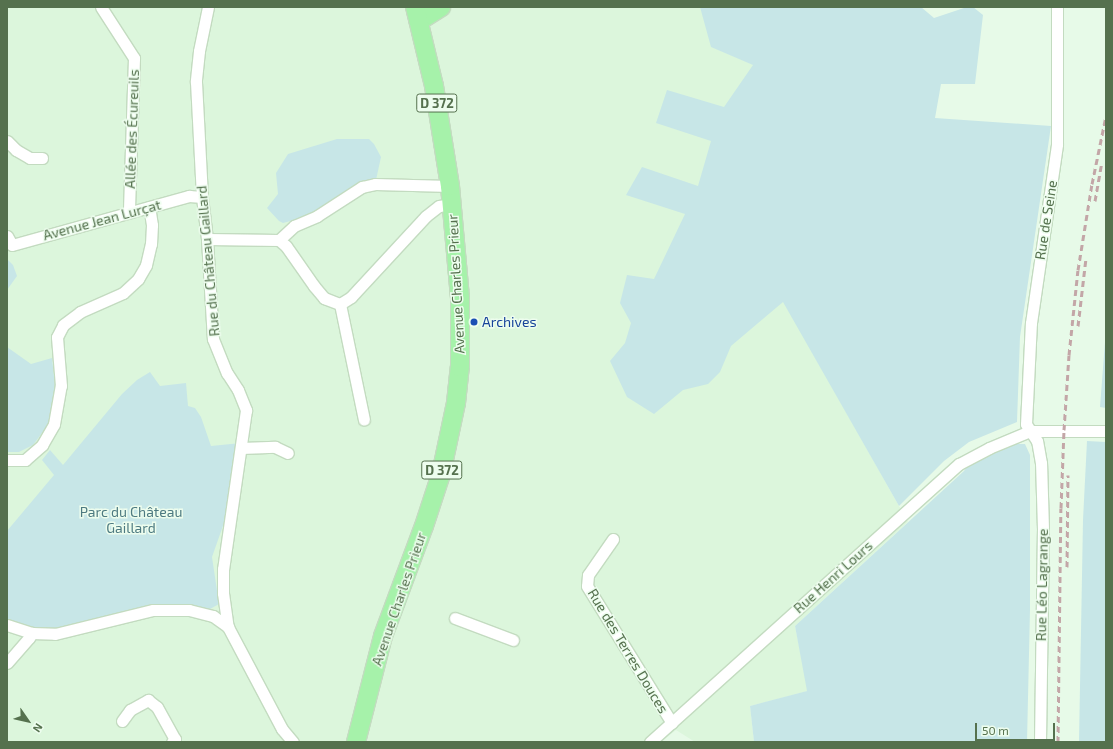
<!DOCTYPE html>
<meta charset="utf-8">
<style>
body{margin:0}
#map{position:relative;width:1113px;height:749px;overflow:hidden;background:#e7fae8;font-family:"Exo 2",sans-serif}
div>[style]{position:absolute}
.residential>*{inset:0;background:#dcf6dc}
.green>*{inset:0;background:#c7e6e7}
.roads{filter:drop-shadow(1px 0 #c3dbc0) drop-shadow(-1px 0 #c3dbc0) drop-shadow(0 1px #c3dbc0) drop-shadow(0 -1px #c3dbc0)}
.minor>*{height:11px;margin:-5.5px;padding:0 5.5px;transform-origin:5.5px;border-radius:5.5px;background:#fff}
.primary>*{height:18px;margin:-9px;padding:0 9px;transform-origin:9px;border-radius:9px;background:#a6f2aa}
.rail>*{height:3px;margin-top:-1.5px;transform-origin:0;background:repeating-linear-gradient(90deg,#c3a6a7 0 6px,transparent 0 10px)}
.dots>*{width:11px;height:11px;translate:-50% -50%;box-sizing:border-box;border:2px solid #edfdee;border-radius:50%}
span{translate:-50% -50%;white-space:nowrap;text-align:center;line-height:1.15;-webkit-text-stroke:3px #edfdee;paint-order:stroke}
.shield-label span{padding:1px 3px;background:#edfdee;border:1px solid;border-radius:3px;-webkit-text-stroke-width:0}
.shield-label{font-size:13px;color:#55714e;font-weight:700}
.street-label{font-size:14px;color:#55714e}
.transit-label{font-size:14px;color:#164399}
.left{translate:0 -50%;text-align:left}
.park-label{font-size:14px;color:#4d7a81}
.frame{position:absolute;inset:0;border:8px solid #55714e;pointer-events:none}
.north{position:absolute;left:8px;top:701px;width:40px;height:40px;-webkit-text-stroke:3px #edfdee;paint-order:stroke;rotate:124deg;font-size:11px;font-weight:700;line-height:16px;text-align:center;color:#55714e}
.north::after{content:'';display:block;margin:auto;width:14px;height:18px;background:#55714e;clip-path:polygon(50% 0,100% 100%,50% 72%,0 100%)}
.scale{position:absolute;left:975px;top:723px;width:80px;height:18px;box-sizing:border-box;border:2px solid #55714e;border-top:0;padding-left:5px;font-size:12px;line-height:14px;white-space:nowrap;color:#55714e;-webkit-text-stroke:3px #edfdee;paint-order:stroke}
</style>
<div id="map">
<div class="residential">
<div style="clip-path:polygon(7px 7px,832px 7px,748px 238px,908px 522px,795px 626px,808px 691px,750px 706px,754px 742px,695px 742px,676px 730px,661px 742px,7px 742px)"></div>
</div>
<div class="green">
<div style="clip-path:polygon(700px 7px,921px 7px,934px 18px,967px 7px,973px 7px,983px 15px,975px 84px,941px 84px,935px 118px,1051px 126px,1020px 337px,1017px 422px,969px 442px,944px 461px,899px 506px,783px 302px,731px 346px,720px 372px,708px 384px,683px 390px,654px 414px,627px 397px,610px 361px,625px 343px,631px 323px,620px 303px,627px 275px,654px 279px,685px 214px,626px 195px,642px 167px,698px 186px,711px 141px,656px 123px,667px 90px,724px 107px,753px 65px,711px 47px)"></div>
<div style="clip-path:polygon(337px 139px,369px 139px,374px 144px,381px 157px,376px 180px,305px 217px,283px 223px,279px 221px,267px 208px,278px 194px,276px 173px,288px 154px)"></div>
<div style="clip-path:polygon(7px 259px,13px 265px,17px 276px,7px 290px)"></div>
<div style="clip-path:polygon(1106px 329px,1106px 408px,1100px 407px)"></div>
<div style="clip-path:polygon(7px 347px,31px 364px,52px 358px,55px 385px,48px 425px,33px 445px,19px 452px,7px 452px)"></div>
<div style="clip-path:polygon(150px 372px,160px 386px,186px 383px,188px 406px,195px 408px,201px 417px,211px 446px,241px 443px,231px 503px,212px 557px,219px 604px,210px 609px,194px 606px,54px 629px,28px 627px,7px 621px,7px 531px,54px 475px,42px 460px,50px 450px,63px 465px,122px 394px,137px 380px)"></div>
<div style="clip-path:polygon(1087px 441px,1106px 442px,1106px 742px,1079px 742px,1083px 520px)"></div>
<div style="clip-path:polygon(1015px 444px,1025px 444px,1030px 455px,1030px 610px,1027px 742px,754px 742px,750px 706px,807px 691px,795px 626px,964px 471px,968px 465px,1003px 446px)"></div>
</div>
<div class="roads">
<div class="minor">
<div style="left:101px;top:7px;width:61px;rotate:57.1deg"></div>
<div style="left:134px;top:58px;width:154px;rotate:91.9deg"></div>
<div style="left:208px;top:7px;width:45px;rotate:101.6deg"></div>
<div style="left:199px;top:51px;width:31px;rotate:96deg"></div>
<div style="left:196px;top:82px;width:115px;rotate:87deg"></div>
<div style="left:202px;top:197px;width:42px;rotate:83.2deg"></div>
<div style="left:207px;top:239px;width:100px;rotate:86.6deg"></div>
<div style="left:213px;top:339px;width:37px;rotate:68deg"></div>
<div style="left:227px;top:373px;width:20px;rotate:57deg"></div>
<div style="left:238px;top:390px;width:22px;rotate:68deg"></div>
<div style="left:246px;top:410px;width:161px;rotate:98.2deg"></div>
<div style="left:223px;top:569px;width:24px;rotate:90deg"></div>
<div style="left:223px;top:593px;width:34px;rotate:82deg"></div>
<div style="left:7px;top:141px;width:13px;rotate:45deg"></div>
<div style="left:16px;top:150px;width:16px;rotate:30deg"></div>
<div style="left:30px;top:158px;width:12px"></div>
<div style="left:7px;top:236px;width:10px;rotate:61deg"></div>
<div style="left:12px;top:245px;width:184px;rotate:-15.5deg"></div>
<div style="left:189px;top:196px;width:13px;rotate:4deg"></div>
<div style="left:207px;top:239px;width:72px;rotate:0.8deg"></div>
<div style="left:279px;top:240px;width:9px;rotate:41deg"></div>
<div style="left:286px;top:246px;width:49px;rotate:55deg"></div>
<div style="left:314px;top:286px;width:16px;rotate:50deg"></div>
<div style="left:324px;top:298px;width:17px;rotate:21deg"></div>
<div style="left:340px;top:304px;width:13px;rotate:-32deg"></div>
<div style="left:351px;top:297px;width:110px;rotate:-47.2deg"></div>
<div style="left:426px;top:216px;width:16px;rotate:-38deg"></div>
<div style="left:439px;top:206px;width:13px;rotate:-9deg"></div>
<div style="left:279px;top:240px;width:21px;rotate:-43deg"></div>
<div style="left:294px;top:226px;width:25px;rotate:-23deg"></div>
<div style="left:317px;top:216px;width:54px;rotate:-32.8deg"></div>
<div style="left:362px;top:187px;width:13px;rotate:-13deg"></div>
<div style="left:375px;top:184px;width:75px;rotate:1.5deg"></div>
<div style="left:340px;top:304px;width:118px;rotate:78.3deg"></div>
<div style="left:241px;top:448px;width:34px;rotate:-2deg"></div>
<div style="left:275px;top:447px;width:14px;rotate:25deg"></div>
<div style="left:7px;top:460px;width:18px"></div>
<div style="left:25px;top:460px;width:23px;rotate:-41deg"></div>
<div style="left:42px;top:445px;width:24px;rotate:-60deg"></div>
<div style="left:54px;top:424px;width:39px;rotate:-80deg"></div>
<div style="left:61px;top:386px;width:49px;rotate:-94.7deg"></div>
<div style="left:57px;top:337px;width:13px;rotate:-63deg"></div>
<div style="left:63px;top:325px;width:21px;rotate:-37deg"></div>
<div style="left:80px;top:312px;width:47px;rotate:-23.8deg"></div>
<div style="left:123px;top:293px;width:21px;rotate:-43deg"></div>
<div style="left:138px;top:279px;width:16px;rotate:-60deg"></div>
<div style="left:146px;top:265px;width:22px;rotate:-77deg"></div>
<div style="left:151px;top:244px;width:19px;rotate:-87deg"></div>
<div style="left:152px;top:225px;width:18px;rotate:-99deg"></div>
<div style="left:613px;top:539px;width:44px;rotate:124.8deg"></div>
<div style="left:588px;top:575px;width:11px;rotate:95deg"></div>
<div style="left:587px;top:586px;width:161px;rotate:58.2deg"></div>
<div style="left:455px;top:618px;width:62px;rotate:20.8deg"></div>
<div style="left:7px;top:625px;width:26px;rotate:18deg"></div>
<div style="left:32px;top:633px;width:23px;rotate:2deg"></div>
<div style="left:55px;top:634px;width:101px;rotate:-13.8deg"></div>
<div style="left:153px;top:610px;width:36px"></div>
<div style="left:189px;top:610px;width:25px;rotate:14deg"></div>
<div style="left:213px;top:616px;width:19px;rotate:36deg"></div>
<div style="left:228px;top:627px;width:115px;rotate:62.1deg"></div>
<div style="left:282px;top:729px;width:17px;rotate:50deg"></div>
<div style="left:7px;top:663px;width:33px;rotate:-49deg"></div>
<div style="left:29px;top:638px;width:6px;rotate:-59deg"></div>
<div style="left:122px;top:721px;width:14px;rotate:-54deg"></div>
<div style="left:130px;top:710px;width:21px;rotate:-29deg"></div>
<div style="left:148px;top:700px;width:11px;rotate:38deg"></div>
<div style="left:157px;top:707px;width:37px;rotate:61deg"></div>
<div style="left:175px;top:739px;width:4px;rotate:135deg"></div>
<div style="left:650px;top:742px;width:416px;rotate:-42deg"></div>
<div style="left:959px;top:464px;width:34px;rotate:-28deg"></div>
<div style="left:989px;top:448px;width:44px;rotate:-22.5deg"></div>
<div style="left:1030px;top:431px;width:76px"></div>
<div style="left:1040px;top:742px;width:213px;rotate:-89.2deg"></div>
<div style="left:1043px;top:529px;width:66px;rotate:-91.7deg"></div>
<div style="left:1041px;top:463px;width:22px;rotate:-100deg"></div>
<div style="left:1037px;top:441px;width:20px;rotate:-123deg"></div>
<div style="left:1026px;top:424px;width:101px;rotate:-87.2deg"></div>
<div style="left:1031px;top:323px;width:181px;rotate:-81.7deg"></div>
<div style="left:1057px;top:144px;width:137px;rotate:-90deg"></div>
</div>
<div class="primary">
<div style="left:419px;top:21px;width:26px;rotate:-32deg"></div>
<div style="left:356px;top:742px;width:109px;rotate:-75.7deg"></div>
<div style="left:383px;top:636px;width:117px;rotate:-69.6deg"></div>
<div style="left:424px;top:526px;width:55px;rotate:-71.9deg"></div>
<div style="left:441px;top:474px;width:73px;rotate:-78.1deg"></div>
<div style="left:456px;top:403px;width:36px;rotate:-84deg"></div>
<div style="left:460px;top:367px;width:69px;rotate:-90deg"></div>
<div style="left:460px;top:298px;width:112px;rotate:-95.1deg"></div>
<div style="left:450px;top:186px;width:101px;rotate:-99.1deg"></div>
<div style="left:434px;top:86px;width:81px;rotate:-103.5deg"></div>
</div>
</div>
<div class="rail">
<div style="left:1095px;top:201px;width:39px;rotate:-80deg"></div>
<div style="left:1078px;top:326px;width:68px;rotate:-83.3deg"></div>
<div style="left:1067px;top:567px;width:92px;rotate:-89.4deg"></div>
<div style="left:1058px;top:742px;width:234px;rotate:-89.3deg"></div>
<div style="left:1061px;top:508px;width:78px;rotate:-87.8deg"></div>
<div style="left:1064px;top:430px;width:75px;rotate:-86.2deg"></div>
<div style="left:1069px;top:355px;width:85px;rotate:-84deg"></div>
<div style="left:1078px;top:270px;width:87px;rotate:-80.8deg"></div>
<div style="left:1092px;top:184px;width:69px;rotate:-78.4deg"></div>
</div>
<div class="dots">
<div style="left:474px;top:322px;background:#1a4fb4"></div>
</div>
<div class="shield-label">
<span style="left:437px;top:103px">D 372</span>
<span style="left:442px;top:470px">D 372</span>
</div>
<div class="street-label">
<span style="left:132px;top:129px;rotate:-88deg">Allée des Écureuils</span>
<span style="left:102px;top:220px;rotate:-15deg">Avenue Jean Lurçat</span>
<span style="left:1046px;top:220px;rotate:-81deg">Rue de Seine</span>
<span style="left:208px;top:261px;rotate:-95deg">Rue du Château Gaillard</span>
<span style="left:456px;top:284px;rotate:-93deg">Avenue Charles Prieur</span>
<span style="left:833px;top:577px;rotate:-42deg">Rue Henri Lours</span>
<span style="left:1042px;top:585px;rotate:-89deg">Rue Léo Lagrange</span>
<span style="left:399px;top:599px;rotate:-71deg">Avenue Charles Prieur</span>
<span style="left:628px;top:651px;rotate:59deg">Rue des Terres Douces</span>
</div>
<div class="transit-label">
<span class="left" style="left:482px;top:322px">Archives</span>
</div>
<div class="park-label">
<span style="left:131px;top:520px">Parc du Château<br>Gaillard</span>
</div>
<div class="frame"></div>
<div class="north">N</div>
<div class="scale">50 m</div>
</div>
